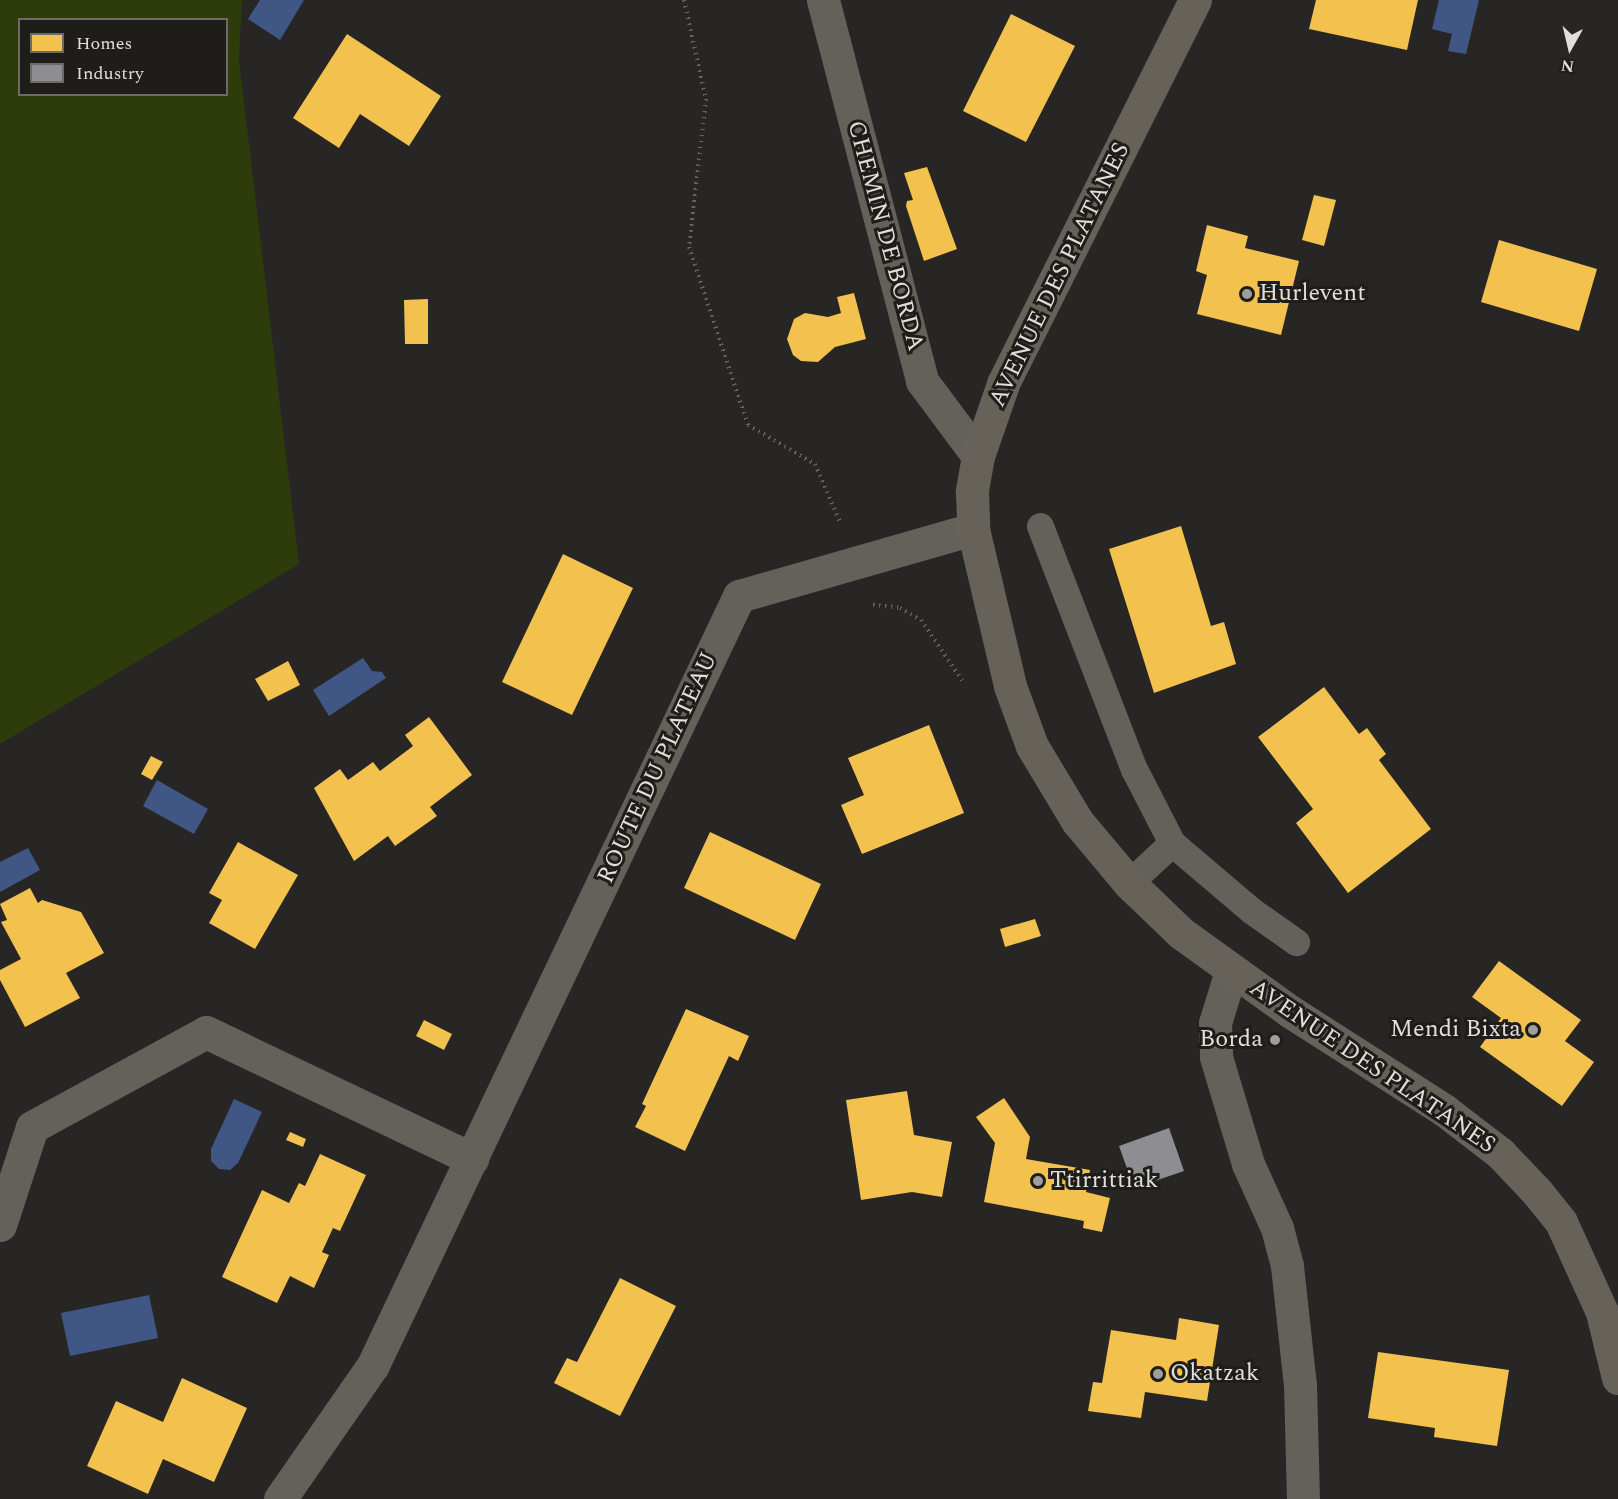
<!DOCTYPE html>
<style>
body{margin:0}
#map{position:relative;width:1618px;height:1499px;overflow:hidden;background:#272624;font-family:Spectral,serif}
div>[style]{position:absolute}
.green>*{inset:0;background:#2e3b0b}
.water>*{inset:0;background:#405786}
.homes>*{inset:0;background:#f2c14e}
.industry>*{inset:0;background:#8d8d92}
.path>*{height:4px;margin-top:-2px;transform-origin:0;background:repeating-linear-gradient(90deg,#67645f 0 1.5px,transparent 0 6px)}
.lane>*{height:27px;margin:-13.5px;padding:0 13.5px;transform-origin:13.5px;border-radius:13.5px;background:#636159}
.street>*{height:33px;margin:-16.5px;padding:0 16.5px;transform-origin:16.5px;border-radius:16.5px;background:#636159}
.secondary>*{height:33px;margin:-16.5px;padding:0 16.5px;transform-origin:16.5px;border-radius:16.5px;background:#66625a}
.dots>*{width:16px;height:16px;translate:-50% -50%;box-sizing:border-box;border:3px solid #1e1d19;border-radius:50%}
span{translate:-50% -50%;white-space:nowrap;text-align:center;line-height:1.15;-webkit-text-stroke:6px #1e1d19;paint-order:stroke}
.street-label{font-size:24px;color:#e0dfdc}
.poi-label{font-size:24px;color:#e0dfdc}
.left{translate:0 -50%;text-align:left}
.right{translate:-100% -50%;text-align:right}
.legend{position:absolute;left:18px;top:18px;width:210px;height:78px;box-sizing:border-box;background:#1e1d19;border:2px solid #6c6b67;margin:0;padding:8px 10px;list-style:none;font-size:18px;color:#e0dfdc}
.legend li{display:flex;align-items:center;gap:12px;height:30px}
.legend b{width:30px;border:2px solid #6c6b67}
.north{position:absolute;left:1540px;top:18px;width:60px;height:60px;-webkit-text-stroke:4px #1e1d19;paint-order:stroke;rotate:188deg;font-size:16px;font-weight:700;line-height:24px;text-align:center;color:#e0dfdc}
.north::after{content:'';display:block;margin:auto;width:21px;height:27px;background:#e0dfdc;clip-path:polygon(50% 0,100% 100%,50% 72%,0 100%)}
</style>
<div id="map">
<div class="green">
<div style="clip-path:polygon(evenodd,0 0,242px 0,239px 60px,299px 564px,0 744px,0 0,20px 20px,226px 20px,226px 94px,20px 94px,20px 20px)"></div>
</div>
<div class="water">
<div style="clip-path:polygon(260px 0,304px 0,280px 40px,248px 19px)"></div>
<div style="clip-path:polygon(1439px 0,1479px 0,1466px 54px,1448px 51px,1452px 34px,1432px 29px)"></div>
<div style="clip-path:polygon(363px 658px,372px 671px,382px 672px,386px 678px,329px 716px,313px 690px)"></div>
<div style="clip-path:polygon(157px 780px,208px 809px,194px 834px,143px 806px)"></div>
<div style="clip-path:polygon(28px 848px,40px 870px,0 892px,0 862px)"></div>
<div style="clip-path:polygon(234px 1099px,262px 1112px,238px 1163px,230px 1170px,219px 1169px,211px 1161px,211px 1149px)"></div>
<div style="clip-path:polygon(149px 1295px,158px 1338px,70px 1356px,61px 1313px)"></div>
</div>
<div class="homes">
<div style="clip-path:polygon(1316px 0,1418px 0,1407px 50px,1309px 29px)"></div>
<div style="clip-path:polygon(1011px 14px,1075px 46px,1026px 142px,963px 111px)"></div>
<div style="clip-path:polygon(347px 34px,441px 96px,409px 146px,360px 114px,339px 148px,293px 118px)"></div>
<div style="clip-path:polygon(927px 167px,957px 249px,924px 261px,906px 206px,907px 201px,913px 200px,904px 173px)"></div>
<div style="clip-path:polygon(1314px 195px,1336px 200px,1324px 246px,1302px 240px)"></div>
<div style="clip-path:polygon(1207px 225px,1248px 236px,1245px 248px,1299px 261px,1281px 335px,1197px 314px,1207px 275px,1196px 271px)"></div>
<div style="clip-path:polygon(1499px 240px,1597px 269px,1579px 331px,1481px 302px)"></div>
<div style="clip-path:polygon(854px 293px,866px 339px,835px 347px,818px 362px,801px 361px,793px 355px,787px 339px,794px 319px,805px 313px,828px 317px,841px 313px,837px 297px)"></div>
<div style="clip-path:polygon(428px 299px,428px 344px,405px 344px,404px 300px)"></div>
<div style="clip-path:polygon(1181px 526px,1211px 626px,1224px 622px,1236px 664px,1154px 693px,1109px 549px)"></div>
<div style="clip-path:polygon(563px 554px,633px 588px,572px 715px,502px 682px)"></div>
<div style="clip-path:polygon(288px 661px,300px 685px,268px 701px,255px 679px)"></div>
<div style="clip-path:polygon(1324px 687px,1359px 734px,1367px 728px,1386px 754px,1379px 760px,1431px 829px,1348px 893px,1296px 823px,1313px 809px,1258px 737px)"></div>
<div style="clip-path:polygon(429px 717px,472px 775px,430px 807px,437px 816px,395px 846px,388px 836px,354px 861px,314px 788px,340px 769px,348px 780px,373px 762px,380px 771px,413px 746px,405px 735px)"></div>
<div style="clip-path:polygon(929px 725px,964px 813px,862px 854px,841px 805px,864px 795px,848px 758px)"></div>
<div style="clip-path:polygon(151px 756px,163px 762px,152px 780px,141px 774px)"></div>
<div style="clip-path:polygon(710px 832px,821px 884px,795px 940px,684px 888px)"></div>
<div style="clip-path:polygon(238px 842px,298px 875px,255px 949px,209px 923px,222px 900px,209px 893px)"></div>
<div style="clip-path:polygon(30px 888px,38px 903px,42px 900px,81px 912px,104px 953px,66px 973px,80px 998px,25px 1027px,0 980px,0 970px,21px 959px,1px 922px,7px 920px,0 904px)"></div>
<div style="clip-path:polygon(1035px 919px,1041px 936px,1005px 947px,1000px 929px)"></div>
<div style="clip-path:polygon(1499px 961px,1581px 1020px,1565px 1041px,1594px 1062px,1562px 1106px,1480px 1047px,1501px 1018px,1472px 997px)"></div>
<div style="clip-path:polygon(686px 1009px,749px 1036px,738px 1061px,729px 1056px,685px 1151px,635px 1127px,646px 1106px,642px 1104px)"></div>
<div style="clip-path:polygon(424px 1020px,452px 1034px,444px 1050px,416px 1036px)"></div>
<div style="clip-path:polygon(907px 1091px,914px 1135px,952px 1142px,942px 1197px,912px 1192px,861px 1200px,846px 1100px)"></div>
<div style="clip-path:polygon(1004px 1098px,1030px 1137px,1026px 1159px,1090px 1170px,1086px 1192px,1110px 1198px,1102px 1232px,1083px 1228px,1084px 1221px,984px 1202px,995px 1143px,976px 1117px)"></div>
<div style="clip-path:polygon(290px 1132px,306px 1139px,303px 1147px,286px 1140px)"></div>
<div style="clip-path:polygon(320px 1154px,366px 1175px,340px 1231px,333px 1228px,322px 1252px,329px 1255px,314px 1288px,290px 1276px,277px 1303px,222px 1277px,262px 1190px,289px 1203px,299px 1183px,305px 1186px)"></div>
<div style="clip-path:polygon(620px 1278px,676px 1306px,620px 1416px,554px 1383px,567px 1358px,577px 1362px)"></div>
<div style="clip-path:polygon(1179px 1318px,1219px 1325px,1207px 1401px,1145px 1392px,1141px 1418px,1088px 1411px,1093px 1382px,1102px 1383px,1111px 1330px,1176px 1340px)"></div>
<div style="clip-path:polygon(1378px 1352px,1509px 1370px,1497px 1446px,1434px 1437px,1435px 1428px,1368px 1418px)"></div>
<div style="clip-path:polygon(182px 1378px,247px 1408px,214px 1482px,163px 1459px,148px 1494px,87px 1466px,116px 1401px,163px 1422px)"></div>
</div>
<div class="industry">
<div style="clip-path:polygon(1169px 1128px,1184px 1171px,1134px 1188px,1119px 1146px)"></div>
</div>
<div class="path">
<div style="left:684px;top:0;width:101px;rotate:77.5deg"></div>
<div style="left:706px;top:99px;width:149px;rotate:96.6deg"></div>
<div style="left:689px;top:247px;width:188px;rotate:71.7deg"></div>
<div style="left:748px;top:425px;width:78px;rotate:30.2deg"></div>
<div style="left:815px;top:464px;width:63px;rotate:66.7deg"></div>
<div style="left:873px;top:605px;width:27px;rotate:6deg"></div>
<div style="left:900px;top:608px;width:24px;rotate:30deg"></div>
<div style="left:921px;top:620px;width:73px;rotate:55.7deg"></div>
</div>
<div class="lane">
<div style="left:1040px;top:526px;width:261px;rotate:68.9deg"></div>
<div style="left:1134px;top:769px;width:83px;rotate:62.8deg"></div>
<div style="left:1172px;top:843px;width:59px;rotate:137.1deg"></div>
<div style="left:1172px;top:843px;width:105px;rotate:40.4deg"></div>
<div style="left:1252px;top:911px;width:54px;rotate:35.2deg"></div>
</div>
<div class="street">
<div style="left:823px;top:0;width:394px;rotate:75.4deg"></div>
<div style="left:922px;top:381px;width:94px;rotate:53.3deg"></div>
<div style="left:1231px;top:971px;width:54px;rotate:107.1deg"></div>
<div style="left:1215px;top:1023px;width:34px;rotate:88deg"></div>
<div style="left:1216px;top:1057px;width:112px;rotate:73.3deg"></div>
<div style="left:1248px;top:1164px;width:70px;rotate:65.6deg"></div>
<div style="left:1277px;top:1228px;width:39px;rotate:75deg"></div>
<div style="left:1287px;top:1266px;width:120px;rotate:83.8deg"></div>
<div style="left:1300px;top:1385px;width:114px;rotate:88.5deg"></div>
<div style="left:0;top:1225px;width:103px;rotate:-71.9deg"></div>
<div style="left:32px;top:1127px;width:198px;rotate:-28.6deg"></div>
<div style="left:206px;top:1032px;width:295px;rotate:25.5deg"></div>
<div style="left:280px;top:1499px;width:163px;rotate:-55.2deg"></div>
<div style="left:373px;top:1365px;width:852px;rotate:-64.55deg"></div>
<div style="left:739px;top:596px;width:243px;rotate:-16deg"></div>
</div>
<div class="secondary">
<div style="left:1195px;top:0;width:429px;rotate:116.6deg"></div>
<div style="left:1003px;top:384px;width:76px;rotate:109.1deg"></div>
<div style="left:978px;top:456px;width:36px;rotate:100deg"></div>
<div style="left:972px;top:491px;width:38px;rotate:88deg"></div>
<div style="left:973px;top:529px;width:161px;rotate:76.7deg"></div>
<div style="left:1010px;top:686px;width:64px;rotate:69.9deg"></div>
<div style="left:1032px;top:746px;width:87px;rotate:59deg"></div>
<div style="left:1077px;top:821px;width:81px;rotate:50deg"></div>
<div style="left:1129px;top:883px;width:72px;rotate:43.9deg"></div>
<div style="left:1181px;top:933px;width:135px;rotate:35.7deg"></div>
<div style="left:1291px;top:1012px;width:182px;rotate:32.6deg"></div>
<div style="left:1444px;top:1110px;width:71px;rotate:37.5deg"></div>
<div style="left:1500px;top:1153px;width:54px;rotate:46.5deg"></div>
<div style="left:1537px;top:1192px;width:38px;rotate:51deg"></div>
<div style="left:1561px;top:1222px;width:99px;rotate:65.5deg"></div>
<div style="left:1602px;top:1312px;width:68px;rotate:76.4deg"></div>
</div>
<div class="dots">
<div style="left:1247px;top:294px;background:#9f9e9c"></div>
<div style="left:1533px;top:1030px;background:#9f9e9c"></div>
<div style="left:1275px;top:1040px;background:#9f9e9c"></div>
<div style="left:1038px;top:1181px;background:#9f9e9c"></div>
<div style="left:1158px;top:1374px;background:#9f9e9c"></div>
</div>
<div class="street-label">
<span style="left:885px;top:236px;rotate:75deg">CHEMIN DE BORDA</span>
<span style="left:1060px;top:275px;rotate:-64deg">AVENUE DES PLATANES</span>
<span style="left:658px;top:768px;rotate:-65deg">ROUTE DU PLATEAU</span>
<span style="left:1372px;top:1067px;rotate:34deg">AVENUE DES PLATANES</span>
</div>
<div class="poi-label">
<span class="left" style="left:1259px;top:294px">Hurlevent</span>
<span class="right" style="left:1521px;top:1030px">Mendi Bixta</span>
<span class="right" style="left:1263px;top:1040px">Borda</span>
<span class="left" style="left:1050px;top:1181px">Ttirrittiak</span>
<span class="left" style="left:1170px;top:1374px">Okatzak</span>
</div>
<ul class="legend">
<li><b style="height:16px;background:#f2c14e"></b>Homes</li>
<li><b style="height:16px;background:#8d8d92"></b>Industry</li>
</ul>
<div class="north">N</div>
</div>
